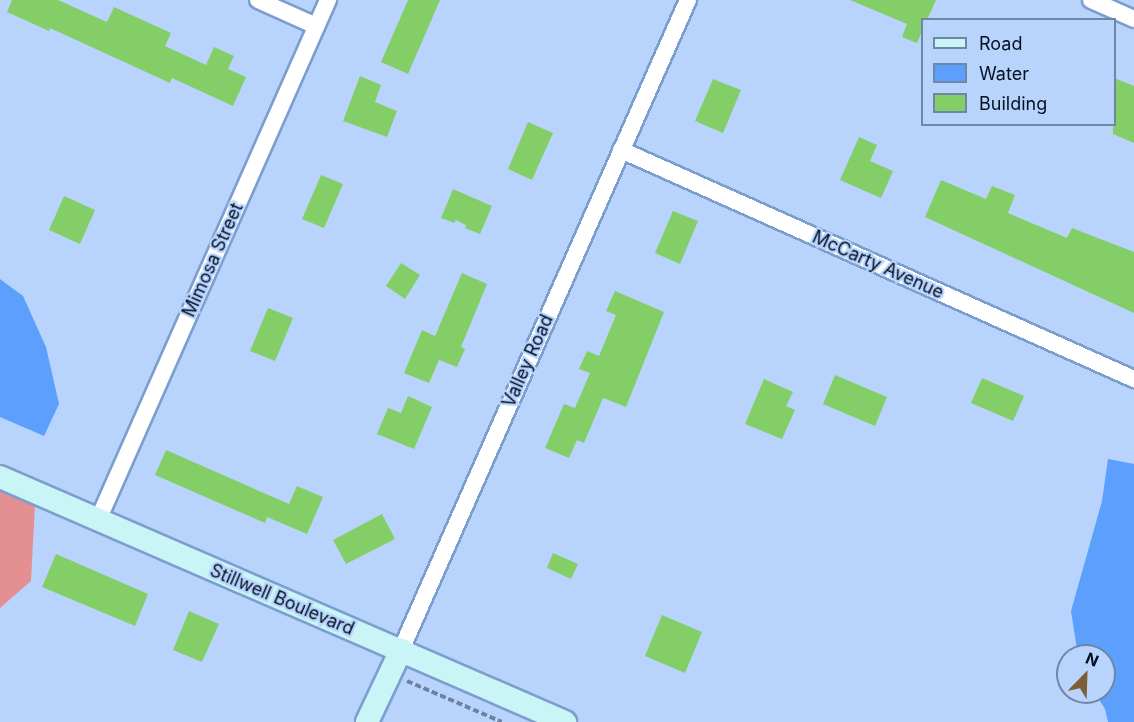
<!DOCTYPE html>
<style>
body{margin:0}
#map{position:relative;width:1134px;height:722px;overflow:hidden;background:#b8d4fd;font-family:Inter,sans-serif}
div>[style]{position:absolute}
.green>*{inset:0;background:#e49092}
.water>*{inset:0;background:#5d9ffd}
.building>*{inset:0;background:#84ce68}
.path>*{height:4px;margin-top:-2px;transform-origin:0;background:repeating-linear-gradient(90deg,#6d82a1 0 6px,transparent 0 9px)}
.roads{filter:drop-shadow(2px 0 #7c9ece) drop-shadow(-2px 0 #7c9ece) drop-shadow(0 2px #7c9ece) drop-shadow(0 -2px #7c9ece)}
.street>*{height:16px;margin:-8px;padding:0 8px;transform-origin:8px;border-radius:8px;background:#fff}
.secondary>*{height:22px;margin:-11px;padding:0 11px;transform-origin:11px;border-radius:11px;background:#caf5f6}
span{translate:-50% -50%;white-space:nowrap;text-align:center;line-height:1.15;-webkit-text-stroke:4.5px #b8d4fd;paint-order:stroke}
.street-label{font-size:18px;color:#051022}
.legend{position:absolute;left:921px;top:18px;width:195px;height:108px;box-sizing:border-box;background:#b8d4fd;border:2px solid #7086a5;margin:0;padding:8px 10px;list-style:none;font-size:18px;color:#051022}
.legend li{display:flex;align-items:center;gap:12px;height:30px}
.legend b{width:30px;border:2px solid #7086a5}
.north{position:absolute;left:1056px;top:644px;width:60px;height:60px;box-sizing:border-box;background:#b8d4fd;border:2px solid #7086a5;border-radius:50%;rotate:23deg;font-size:16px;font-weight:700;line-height:24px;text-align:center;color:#051022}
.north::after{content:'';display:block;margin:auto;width:21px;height:27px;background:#7c6033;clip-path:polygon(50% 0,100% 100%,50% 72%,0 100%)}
</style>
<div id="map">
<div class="green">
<div style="clip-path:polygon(0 490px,35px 505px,31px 581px,0 608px)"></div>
</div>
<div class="water">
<div style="clip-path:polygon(0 279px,23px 296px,46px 347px,59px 404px,44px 436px,0 417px)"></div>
<div style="clip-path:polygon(1108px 459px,1134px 464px,1134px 722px,1108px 722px,1105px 709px,1094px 692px,1104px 692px,1104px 656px,1078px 656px,1071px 611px,1102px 501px)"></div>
</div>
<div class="building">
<div style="clip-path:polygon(12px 0,58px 0,107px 22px,114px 7px,171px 33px,165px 46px,206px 65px,214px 47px,234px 56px,228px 69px,246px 77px,233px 106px,172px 78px,170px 83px,50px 28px,49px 31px,7px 12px)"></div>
<div style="clip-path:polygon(408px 0,440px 0,408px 74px,381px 62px)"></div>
<div style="clip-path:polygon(850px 0,936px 0,927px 20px,922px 20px,922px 31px,917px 43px,902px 37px,907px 24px)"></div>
<div style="clip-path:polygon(360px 76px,381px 85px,375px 102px,397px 111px,387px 137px,343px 121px)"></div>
<div style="clip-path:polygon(1114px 78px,1134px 86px,1134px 143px,1113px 134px)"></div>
<div style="clip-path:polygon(713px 79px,741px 90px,723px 133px,695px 121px)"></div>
<div style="clip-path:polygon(528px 122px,553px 133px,532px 180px,508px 169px)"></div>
<div style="clip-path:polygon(859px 137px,877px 145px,870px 161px,893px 171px,881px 198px,840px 180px)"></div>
<div style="clip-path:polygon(321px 175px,343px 184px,324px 228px,302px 219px)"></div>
<div style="clip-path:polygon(941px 180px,986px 199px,992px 186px,1015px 195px,1008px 213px,1067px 238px,1072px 228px,1134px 252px,1134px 313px,925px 217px)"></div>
<div style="clip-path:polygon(453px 189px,492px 206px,480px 234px,465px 228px,466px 225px,456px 220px,454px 223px,441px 218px)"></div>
<div style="clip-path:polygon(64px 196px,95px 210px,80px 244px,49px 230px)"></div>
<div style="clip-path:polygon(673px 211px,698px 221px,680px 264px,655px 253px)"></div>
<div style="clip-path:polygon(401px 263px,420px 275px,405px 299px,386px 286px)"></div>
<div style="clip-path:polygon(462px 273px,487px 284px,461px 347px,465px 349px,457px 367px,439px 360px,429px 383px,404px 373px,422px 330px,435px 336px)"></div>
<div style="clip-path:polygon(615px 291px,664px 312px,626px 407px,603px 398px,584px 443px,577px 440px,569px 458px,545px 448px,564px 404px,575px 408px,590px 373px,579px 369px,587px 351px,599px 356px,616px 315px,606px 311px)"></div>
<div style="clip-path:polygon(268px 308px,293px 318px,275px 361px,250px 351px)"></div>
<div style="clip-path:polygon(835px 375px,887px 397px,875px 426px,823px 404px)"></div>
<div style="clip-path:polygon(982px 378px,1024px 396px,1013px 421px,971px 403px)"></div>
<div style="clip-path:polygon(764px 379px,793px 392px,786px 406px,795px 410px,782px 439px,745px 424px)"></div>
<div style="clip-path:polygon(408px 396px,432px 407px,414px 449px,377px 434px,388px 408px,401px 413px)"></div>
<div style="clip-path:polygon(166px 450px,289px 504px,297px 486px,323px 497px,307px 534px,267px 517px,265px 523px,155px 475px)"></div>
<div style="clip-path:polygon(382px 514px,395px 539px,346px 564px,333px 540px)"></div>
<div style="clip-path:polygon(553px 553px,578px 564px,571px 579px,547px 568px)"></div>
<div style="clip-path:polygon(56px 554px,148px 594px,135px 626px,42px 587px)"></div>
<div style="clip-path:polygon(189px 611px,219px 624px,202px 662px,173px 650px)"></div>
<div style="clip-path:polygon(662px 615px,702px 632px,685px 673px,645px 656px)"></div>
</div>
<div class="path">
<div style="left:407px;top:681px;width:103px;rotate:23.3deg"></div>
</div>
<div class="roads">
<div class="street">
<div style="left:258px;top:0;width:64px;rotate:24.1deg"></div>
<div style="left:1091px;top:0;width:47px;rotate:23.8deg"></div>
<div style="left:621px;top:150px;width:562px;rotate:24.06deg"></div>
<div style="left:98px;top:520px;width:569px;rotate:-66.14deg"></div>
<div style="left:401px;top:650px;width:711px;rotate:-66.18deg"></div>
</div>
<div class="secondary">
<div style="left:0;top:477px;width:616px;rotate:23.44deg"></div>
<div style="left:367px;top:722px;width:80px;rotate:-64.7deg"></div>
</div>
</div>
<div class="street-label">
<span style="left:213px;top:260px;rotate:-66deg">Mimosa Street</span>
<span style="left:878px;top:265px;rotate:24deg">McCarty Avenue</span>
<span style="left:528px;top:361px;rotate:-66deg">Valley Road</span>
<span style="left:282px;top:600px;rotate:23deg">Stillwell Boulevard</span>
</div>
<ul class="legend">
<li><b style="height:8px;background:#caf5f6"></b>Road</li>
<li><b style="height:16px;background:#5d9ffd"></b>Water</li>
<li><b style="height:16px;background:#84ce68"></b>Building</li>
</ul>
<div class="north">N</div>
</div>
